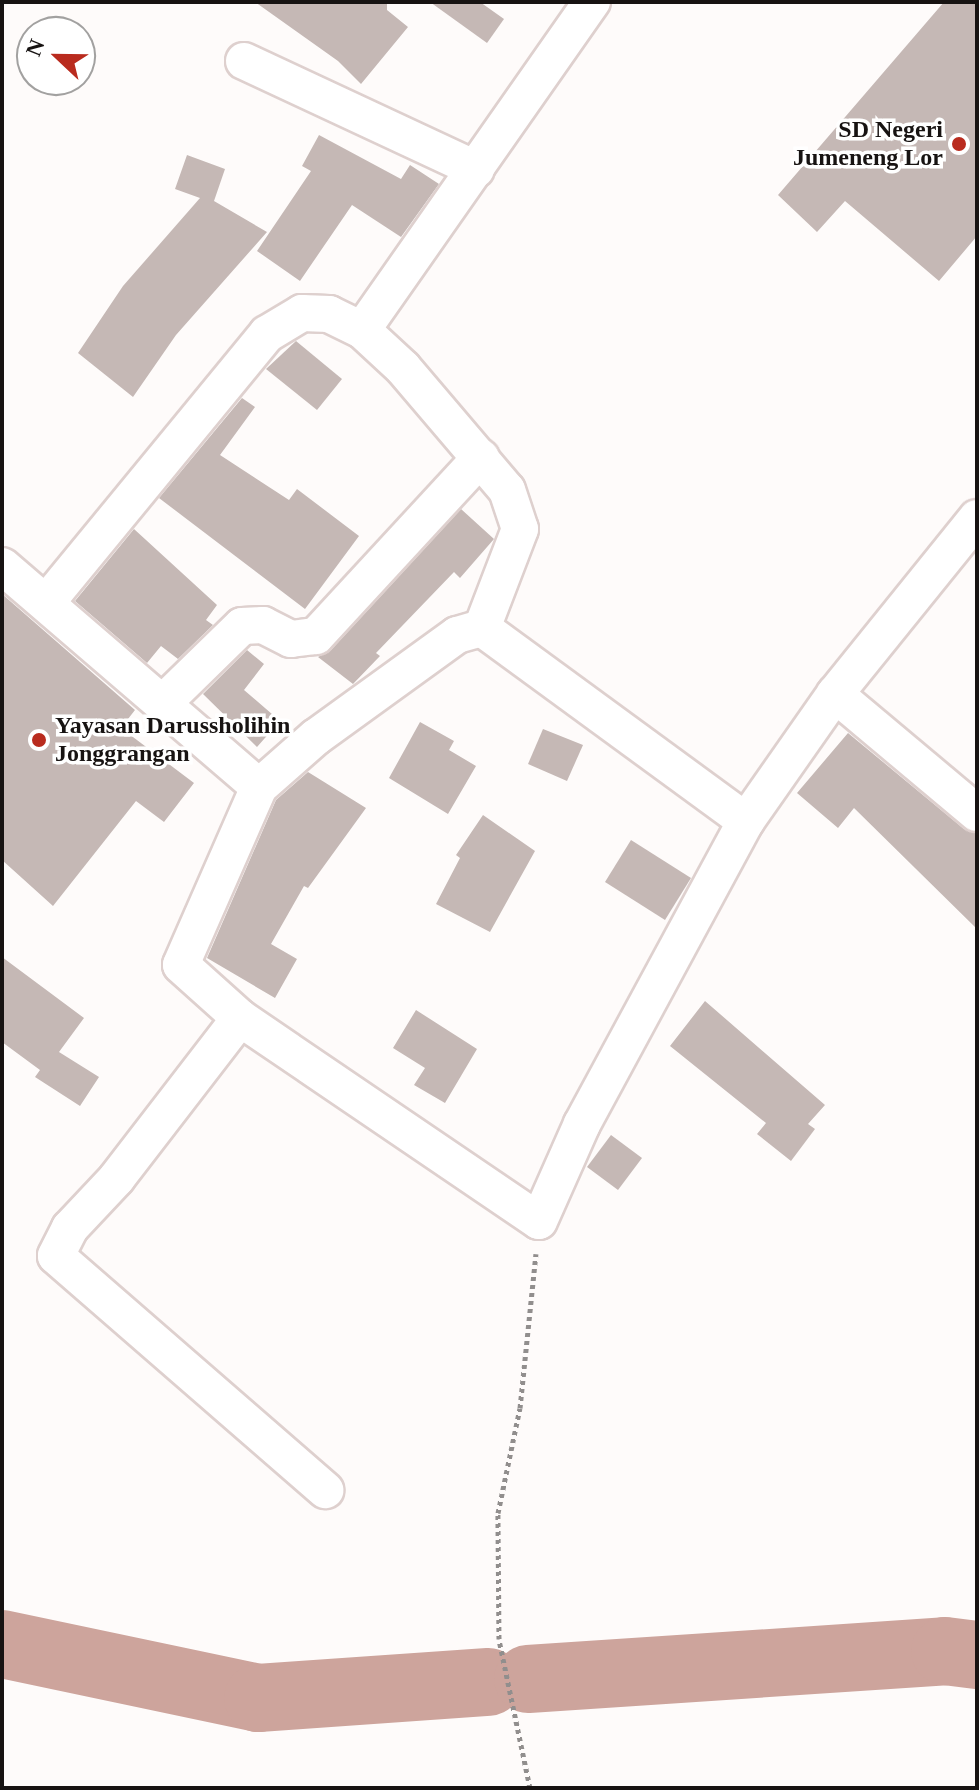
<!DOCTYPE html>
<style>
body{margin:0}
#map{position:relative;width:979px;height:1790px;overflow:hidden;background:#fefbfa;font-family:"Times New Roman",serif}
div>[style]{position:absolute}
.river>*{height:68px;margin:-34px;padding:0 34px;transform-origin:34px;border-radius:34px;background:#cda49c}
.building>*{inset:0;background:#c5b8b5}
.path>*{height:5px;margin-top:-2.5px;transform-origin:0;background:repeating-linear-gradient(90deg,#918e8d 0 4px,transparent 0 8px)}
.roads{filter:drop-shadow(2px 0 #ded0ce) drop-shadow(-2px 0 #ded0ce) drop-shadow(0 2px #ded0ce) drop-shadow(0 -2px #ded0ce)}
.minor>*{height:36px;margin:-18px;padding:0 18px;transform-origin:18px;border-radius:18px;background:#fff}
.dots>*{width:22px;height:22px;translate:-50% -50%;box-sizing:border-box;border:4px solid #fff;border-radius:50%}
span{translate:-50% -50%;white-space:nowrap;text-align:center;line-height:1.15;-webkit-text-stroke:7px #fff;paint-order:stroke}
.poi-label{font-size:24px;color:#171312;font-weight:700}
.right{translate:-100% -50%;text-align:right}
.left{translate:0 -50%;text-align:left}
.frame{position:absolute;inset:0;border:4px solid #171312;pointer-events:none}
.north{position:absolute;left:16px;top:16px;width:80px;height:80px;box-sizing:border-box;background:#fff;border:2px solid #a2a1a0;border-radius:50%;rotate:292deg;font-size:22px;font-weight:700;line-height:32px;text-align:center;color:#171312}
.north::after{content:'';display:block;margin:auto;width:28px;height:36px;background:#b92b1e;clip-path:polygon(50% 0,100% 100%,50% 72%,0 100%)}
</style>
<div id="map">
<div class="river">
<div style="left:2px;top:1644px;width:262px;rotate:11.9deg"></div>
<div style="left:258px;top:1698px;width:231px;rotate:-4deg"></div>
<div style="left:528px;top:1679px;width:418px;rotate:-3.8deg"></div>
<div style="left:945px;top:1651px;width:32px;rotate:7deg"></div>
</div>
<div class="building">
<div style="clip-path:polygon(255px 2px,387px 2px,387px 10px,408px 27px,361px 84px,338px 61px)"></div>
<div style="clip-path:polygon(430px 2px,480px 2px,504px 19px,487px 43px)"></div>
<div style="clip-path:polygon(944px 2px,977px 2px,977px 236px,939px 281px,845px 201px,817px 232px,778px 195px)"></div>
<div style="clip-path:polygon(319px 135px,401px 179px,410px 165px,439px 184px,401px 237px,352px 205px,300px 281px,257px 251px,311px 171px,302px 166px)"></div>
<div style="clip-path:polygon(187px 155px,225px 169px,214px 201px,267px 232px,176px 335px,133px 397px,78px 353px,123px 286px,200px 198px,175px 189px)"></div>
<div style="clip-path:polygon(296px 341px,342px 379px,317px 410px,266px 369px)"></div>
<div style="clip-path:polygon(242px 398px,255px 407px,220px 455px,289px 500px,297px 489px,359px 536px,305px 609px,159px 498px)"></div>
<div style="clip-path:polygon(461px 509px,494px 539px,460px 578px,454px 572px,376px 653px,380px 656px,353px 684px,318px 657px,331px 650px)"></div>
<div style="clip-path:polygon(134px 529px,217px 605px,206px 620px,213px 625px,178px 659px,161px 646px,147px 663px,75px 601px)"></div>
<div style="clip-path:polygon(2px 594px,135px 710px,121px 728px,194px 783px,164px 822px,136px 801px,53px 906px,2px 860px)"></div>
<div style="clip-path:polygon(247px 650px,264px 664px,244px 690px,280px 721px,257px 747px,203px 694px)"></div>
<div style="clip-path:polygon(420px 722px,454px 741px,449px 750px,476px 766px,448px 814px,389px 778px)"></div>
<div style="clip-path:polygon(543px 729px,583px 745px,567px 781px,528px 764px)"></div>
<div style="clip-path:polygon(848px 733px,964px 829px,977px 833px,977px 929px,854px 808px,838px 828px,797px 793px)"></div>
<div style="clip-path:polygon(308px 772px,366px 808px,308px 888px,304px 886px,271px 944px,297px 959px,275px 998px,207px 958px,276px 800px)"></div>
<div style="clip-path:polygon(483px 815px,535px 851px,490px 932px,436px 904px,460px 858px,456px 855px)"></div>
<div style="clip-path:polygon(631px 840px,691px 878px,665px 920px,605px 882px)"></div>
<div style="clip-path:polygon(2px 957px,84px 1018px,59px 1052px,99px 1077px,80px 1106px,35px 1077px,40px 1070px,2px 1042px)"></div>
<div style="clip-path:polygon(705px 1001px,825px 1105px,808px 1124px,815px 1129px,791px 1161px,757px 1134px,766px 1123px,670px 1046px)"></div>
<div style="clip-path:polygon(416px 1010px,477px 1049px,445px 1103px,414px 1085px,425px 1068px,393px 1048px)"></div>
<div style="clip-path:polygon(611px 1135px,642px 1158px,618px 1190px,587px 1167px)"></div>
</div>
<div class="path">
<div style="left:530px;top:1788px;width:152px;rotate:-101.8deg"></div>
<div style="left:499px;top:1639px;width:126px;rotate:-90.5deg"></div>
<div style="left:498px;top:1513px;width:107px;rotate:-78.2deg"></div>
<div style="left:520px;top:1408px;width:155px;rotate:-84.1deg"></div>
</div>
<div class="roads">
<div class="minor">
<div style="left:244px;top:61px;width:256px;rotate:25deg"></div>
<div style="left:362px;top:330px;width:401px;rotate:-55deg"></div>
<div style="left:2px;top:566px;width:339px;rotate:40.7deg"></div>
<div style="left:259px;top:787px;width:76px;rotate:-41.3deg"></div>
<div style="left:316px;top:737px;width:174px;rotate:-35.9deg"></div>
<div style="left:457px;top:635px;width:26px;rotate:-16deg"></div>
<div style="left:482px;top:628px;width:327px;rotate:36.2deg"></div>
<div style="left:46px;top:603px;width:348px;rotate:-50.6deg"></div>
<div style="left:267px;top:334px;width:41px;rotate:-31deg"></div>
<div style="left:302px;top:313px;width:27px;rotate:2deg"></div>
<div style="left:329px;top:314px;width:37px;rotate:26deg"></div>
<div style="left:362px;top:330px;width:56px;rotate:42.8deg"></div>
<div style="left:403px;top:368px;width:160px;rotate:49.6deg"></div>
<div style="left:507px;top:490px;width:41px;rotate:71.6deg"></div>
<div style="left:520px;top:529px;width:106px;rotate:111deg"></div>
<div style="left:835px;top:694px;width:185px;rotate:40deg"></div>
<div style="left:163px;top:703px;width:110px;rotate:-44.3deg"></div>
<div style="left:242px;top:626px;width:21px;rotate:-3deg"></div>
<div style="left:263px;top:625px;width:31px;rotate:27deg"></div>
<div style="left:291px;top:639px;width:25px;rotate:-7deg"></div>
<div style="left:316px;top:636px;width:243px;rotate:-47.3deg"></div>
<div style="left:259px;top:787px;width:194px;rotate:113.7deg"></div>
<div style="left:181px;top:965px;width:79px;rotate:41.9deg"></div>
<div style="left:240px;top:1018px;width:361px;rotate:34.2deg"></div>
<div style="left:539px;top:1221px;width:106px;rotate:-66.1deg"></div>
<div style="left:582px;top:1124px;width:345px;rotate:-61.6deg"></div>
<div style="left:746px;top:821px;width:155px;rotate:-55deg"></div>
<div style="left:835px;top:694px;width:226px;rotate:-51.1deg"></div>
<div style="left:240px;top:1018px;width:202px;rotate:127.6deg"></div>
<div style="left:117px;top:1178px;width:69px;rotate:133.2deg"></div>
<div style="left:70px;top:1228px;width:31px;rotate:117deg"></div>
<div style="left:56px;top:1256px;width:357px;rotate:41deg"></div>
</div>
</div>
<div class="dots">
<div style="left:959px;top:144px;background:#b92b1e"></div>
<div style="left:39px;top:740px;background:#b92b1e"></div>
</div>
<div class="poi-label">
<span class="right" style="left:943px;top:144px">SD Negeri<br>Jumeneng Lor</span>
<span class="left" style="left:55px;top:740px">Yayasan Darussholihin<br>Jonggrangan</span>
</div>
<div class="frame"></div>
<div class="north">N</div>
</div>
